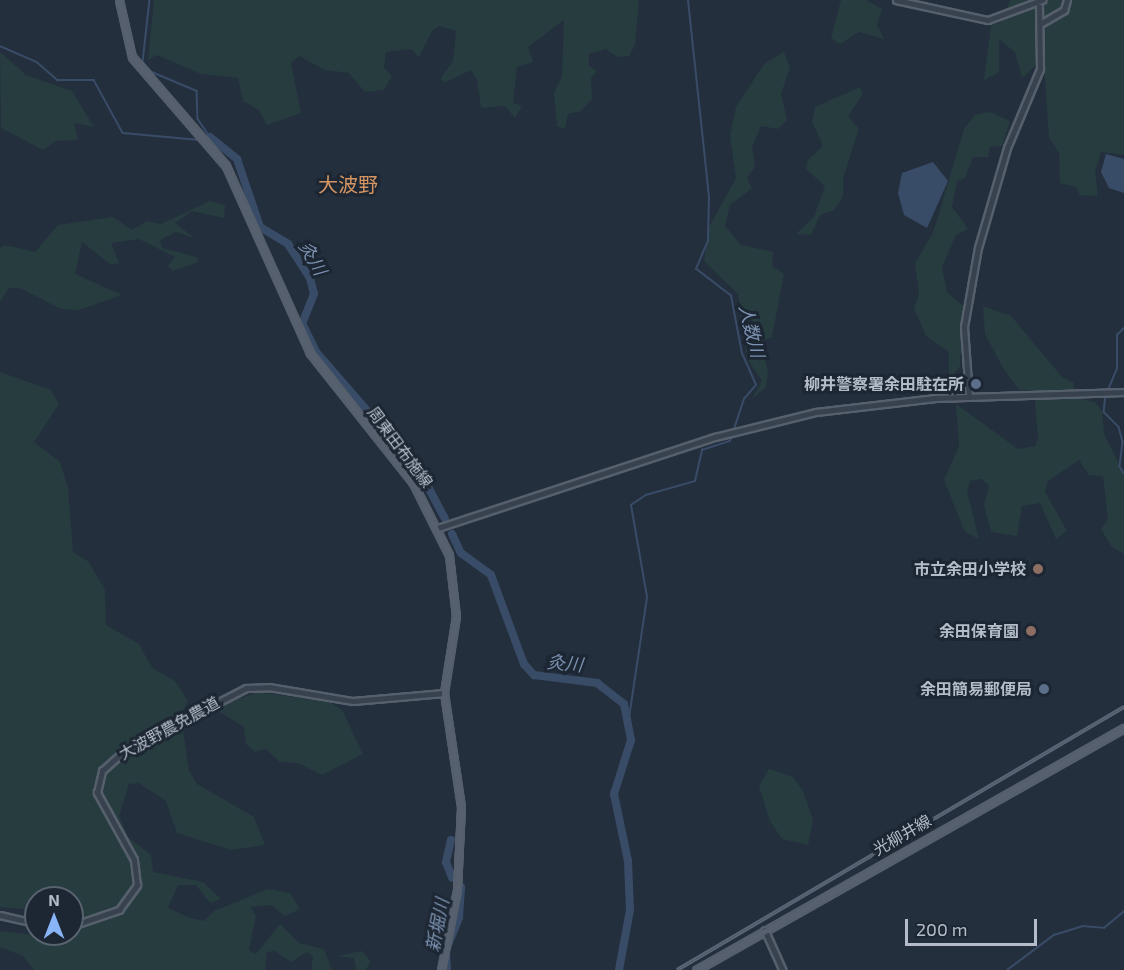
<!DOCTYPE html>
<meta charset="utf-8">
<style>
body{margin:0}
#map{position:relative;width:1124px;height:970px;overflow:hidden;background:#242f3e;font-family:"Exo 2","Noto Sans JP",sans-serif}
div>[style]{position:absolute}
.green>*{inset:0;background:#263c3f}
.water>*{inset:0;background:#394c67}
.stream>*{height:1.5px;margin:-0.75px;padding:0 0.75px;transform-origin:0.75px;border-radius:0.75px;background:#394c67}
.river>*{height:8px;margin:-4px;padding:0 4px;transform-origin:4px;border-radius:4px;background:#394c67}
.roads{filter:drop-shadow(2px 0 #565f6c) drop-shadow(-2px 0 #565f6c) drop-shadow(0 2px #565f6c) drop-shadow(0 -2px #565f6c)}
.minor>*{height:4.5px;margin:-2.25px;padding:0 2.25px;transform-origin:2.25px;border-radius:2.25px;background:#38414e}
.major>*{height:5px;margin:-2.5px;padding:0 2.5px;transform-origin:2.5px;border-radius:2.5px;background:#56606e}
.rail>*{height:4px;margin-top:-2px;transform-origin:0;background:repeating-linear-gradient(90deg,#1d2633 0 4.5px,#5a6575 0 9px);box-sizing:border-box;border-block:2px solid #5a6575}
.dots>*{width:16px;height:16px;translate:-50% -50%;box-sizing:border-box;border:3px solid #1d2633;border-radius:50%}
span{translate:-50% -50%;white-space:nowrap;text-align:center;line-height:1.15;-webkit-text-stroke:6px #1d2633;paint-order:stroke}
.poi-label{font-size:16px;color:#b4bcc9;font-weight:700}
.right{translate:-100% -50%;text-align:right}
.street-label{font-size:16px;color:#b4bcc9}
.water-label{font-size:18px;color:#7c92b1;font-style:italic}
.quarter-label{font-size:20px;color:#d59563}
.north{position:absolute;left:24px;top:886px;width:60px;height:60px;box-sizing:border-box;background:#1d2633;border:2px solid #59626f;border-radius:50%;rotate:0deg;font-size:16px;font-weight:700;line-height:24px;text-align:center;color:#b4bcc9}
.north::after{content:'';display:block;margin:auto;width:21px;height:27px;background:#8ab4f8;clip-path:polygon(50% 0,100% 100%,50% 72%,0 100%)}
.scale{position:absolute;left:905px;top:919px;width:132px;height:27px;box-sizing:border-box;border:3px solid #b4bcc9;border-top:0;padding-left:8px;font-size:18px;line-height:21px;white-space:nowrap;color:#b4bcc9;-webkit-text-stroke:4px #1d2633;paint-order:stroke}
</style>
<div id="map">
<div class="green">
<div style="clip-path:polygon(154px 0,639px 0,635px 45px,629px 56px,617px 57px,606px 49px,589px 54px,589px 66px,597px 71px,591px 78px,592px 99px,581px 111px,568px 114px,565px 129px,557px 126px,554px 93px,562px 76px,564px 20px,528px 47px,533px 62px,517px 67px,513px 103px,522px 106px,515px 118px,505px 106px,481px 108px,477px 80px,471px 70px,444px 83px,441px 78px,453px 61px,456px 31px,440px 26px,432px 31px,419px 57px,411px 49px,386px 52px,384px 68px,392px 76px,384px 90px,365px 92px,349px 73px,325px 70px,299px 56px,291px 63px,301px 113px,267px 125px,259px 110px,243px 101px,238px 78px,201px 74px,157px 55px,148px 60px)"></div>
<div style="clip-path:polygon(841px 0,866px 0,882px 9px,877px 25px,884px 39px,859px 32px,840px 44px,831px 38px)"></div>
<div style="clip-path:polygon(1010px 0,1124px 0,1124px 155px,1101px 152px,1095px 172px,1098px 196px,1080px 195px,1076px 187px,1060px 183px,1059px 153px,1049px 137px,1044px 67px,1034px 67px,1022px 78px,1015px 52px,999px 39px,999px 72px,984px 80px,991px 26px,1003px 21px)"></div>
<div style="clip-path:polygon(0 52px,26px 75px,72px 91px,94px 127px,74px 123px,78px 140px,56px 141px,43px 150px,1px 128px)"></div>
<div style="clip-path:polygon(784px 52px,790px 67px,781px 94px,787px 120px,778px 129px,761px 126px,752px 147px,755px 167px,747px 178px,752px 188px,730px 205px,725px 226px,741px 245px,773px 252px,772px 266px,784px 274px,772px 337px,760px 342px,768px 371px,766px 387px,751px 400px,762px 381px,747px 358px,738px 294px,704px 261px,709px 227px,736px 178px,730px 136px,736px 107px,764px 64px)"></div>
<div style="clip-path:polygon(860px 87px,863px 94px,848px 116px,859px 129px,843px 178px,843px 197px,834px 210px,820px 215px,811px 235px,796px 234px,814px 217px,825px 186px,806px 169px,807px 161px,823px 146px,812px 122px,815px 107px)"></div>
<div style="clip-path:polygon(990px 112px,1010px 121px,1002px 146px,990px 147px,988px 157px,973px 157px,965px 178px,957px 181px,952px 207px,968px 229px,956px 235px,942px 267px,947px 292px,963px 306px,960px 366px,949px 381px,949px 352px,926px 336px,914px 309px,919px 294px,915px 263px,933px 233px,964px 129px,975px 115px)"></div>
<div style="clip-path:polygon(210px 201px,225px 205px,224px 218px,192px 211px,175px 223px,194px 238px,176px 232px,160px 240px,162px 248px,197px 257px,198px 262px,173px 271px,168px 266px,175px 257px,139px 239px,111px 243px,119px 263px,111px 265px,82px 242px,75px 274px,122px 295px,79px 310px,61px 309px,20px 288px,9px 288px,0 302px,0 248px,5px 245px,35px 252px,58px 225px,113px 217px,132px 230px,147px 221px,161px 224px)"></div>
<div style="clip-path:polygon(983px 306px,1011px 316px,1062px 377px,1074px 383px,1073px 397px,1095px 402px,1102px 411px,1104px 434px,1124px 474px,1124px 554px,1111px 546px,1101px 529px,1108px 519px,1103px 476px,1089px 475px,1079px 460px,1048px 481px,1045px 492px,1067px 531px,1056px 539px,1040px 503px,1022px 506px,1017px 536px,991px 532px,984px 505px,989px 485px,981px 479px,970px 481px,967px 491px,979px 539px,965px 532px,944px 480px,959px 446px,956px 404px,1018px 449px,1035px 446px,1038px 438px,1034px 391px,1019px 390px,1003px 368px,985px 334px)"></div>
<div style="clip-path:polygon(0 372px,51px 390px,59px 404px,34px 442px,60px 462px,68px 488px,73px 552px,89px 562px,105px 590px,106px 625px,139px 644px,152px 668px,175px 681px,188px 701px,181px 716px,189px 771px,197px 784px,254px 817px,265px 845px,231px 850px,177px 833px,166px 801px,139px 783px,129px 784px,119px 816px,128px 837px,151px 855px,153px 872px,203px 882px,221px 899px,210px 903px,196px 885px,178px 885px,168px 908px,190px 918px,204px 921px,214px 911px,268px 889px,290px 893px,300px 909px,285px 916px,271px 905px,251px 907px,256px 916px,249px 950px,256px 954px,280px 924px,299px 943px,324px 949px,332px 970px,311px 970px,313px 957px,307px 952px,291px 962px,275px 951px,267px 952px,265px 970px,34px 970px,23px 956px,0 947px,0 931px,68px 939px,82px 929px,72px 915px,72px 898px,36px 898px,35px 910px,0 907px)"></div>
<div style="clip-path:polygon(258px 692px,329px 702px,342px 710px,363px 754px,322px 775px,298px 763px,280px 762px,266px 749px,255px 752px,246px 744px,244px 727px,220px 712px,221px 705px)"></div>
<div style="clip-path:polygon(769px 769px,793px 777px,803px 791px,813px 820px,808px 845px,782px 839px,770px 821px,759px 786px)"></div>
<div style="clip-path:polygon(362px 951px,371px 962px,365px 970px,356px 970px,354px 958px,337px 956px)"></div>
</div>
<div class="water">
<div style="clip-path:polygon(1106px 154px,1124px 159px,1124px 193px,1109px 188px,1101px 172px)"></div>
<div style="clip-path:polygon(933px 162px,948px 181px,927px 228px,904px 215px,898px 193px,902px 173px)"></div>
</div>
<div class="stream">
<div style="left:150px;top:0;width:62px;rotate:96.4deg"></div>
<div style="left:143px;top:62px;width:13px;rotate:48deg"></div>
<div style="left:152px;top:72px;width:49px;rotate:22.9deg"></div>
<div style="left:197px;top:91px;width:28px;rotate:88deg"></div>
<div style="left:198px;top:119px;width:22px;rotate:56deg"></div>
<div style="left:210px;top:137px;width:6px;rotate:162deg"></div>
<div style="left:0;top:46px;width:40px;rotate:23.4deg"></div>
<div style="left:37px;top:62px;width:28px;rotate:41deg"></div>
<div style="left:58px;top:80px;width:36px"></div>
<div style="left:94px;top:80px;width:60px;rotate:61.3deg"></div>
<div style="left:123px;top:133px;width:77px;rotate:5.2deg"></div>
<div style="left:1108px;top:390px;width:23px;rotate:-67deg"></div>
<div style="left:1117px;top:369px;width:34px;rotate:-90deg"></div>
<div style="left:1117px;top:335px;width:10px;rotate:-45deg"></div>
<div style="left:1106px;top:394px;width:18px;rotate:96deg"></div>
<div style="left:1104px;top:412px;width:21px;rotate:45deg"></div>
<div style="left:1119px;top:427px;width:16px;rotate:75deg"></div>
<div style="left:1123px;top:442px;width:25px;rotate:97deg"></div>
<div style="left:1120px;top:467px;width:7px;rotate:56deg"></div>
<div style="left:629px;top:718px;width:122px;rotate:-81.5deg"></div>
<div style="left:647px;top:597px;width:93px;rotate:-99.9deg"></div>
<div style="left:631px;top:505px;width:18px;rotate:-34deg"></div>
<div style="left:646px;top:495px;width:51px;rotate:-15.9deg"></div>
<div style="left:695px;top:481px;width:32px;rotate:-77deg"></div>
<div style="left:702px;top:450px;width:29px;rotate:-18deg"></div>
<div style="left:730px;top:441px;width:44px;rotate:-71.6deg"></div>
<div style="left:744px;top:399px;width:18px;rotate:-49deg"></div>
<div style="left:756px;top:385px;width:34px;rotate:-114deg"></div>
<div style="left:742px;top:354px;width:59px;rotate:-100.7deg"></div>
<div style="left:731px;top:296px;width:44px;rotate:-142.4deg"></div>
<div style="left:696px;top:269px;width:30px;rotate:-67deg"></div>
<div style="left:708px;top:241px;width:44px;rotate:-88.7deg"></div>
<div style="left:709px;top:197px;width:198px;rotate:-96.1deg"></div>
<div style="left:1007px;top:970px;width:59px;rotate:-36.7deg"></div>
<div style="left:1054px;top:935px;width:30px;rotate:-17deg"></div>
<div style="left:1083px;top:926px;width:21px;rotate:5deg"></div>
<div style="left:1104px;top:928px;width:26px;rotate:-40deg"></div>
</div>
<div class="river">
<div style="left:210px;top:137px;width:35px;rotate:39deg"></div>
<div style="left:237px;top:159px;width:72px;rotate:71.3deg"></div>
<div style="left:260px;top:227px;width:33px;rotate:31deg"></div>
<div style="left:288px;top:244px;width:40px;rotate:57.1deg"></div>
<div style="left:310px;top:278px;width:16px;rotate:76deg"></div>
<div style="left:314px;top:294px;width:31px;rotate:112deg"></div>
<div style="left:302px;top:323px;width:32px;rotate:64deg"></div>
<div style="left:316px;top:352px;width:93px;rotate:48.9deg"></div>
<div style="left:377px;top:422px;width:34px;rotate:60deg"></div>
<div style="left:394px;top:452px;width:45px;rotate:44.1deg"></div>
<div style="left:426px;top:483px;width:40px;rotate:62deg"></div>
<div style="left:452px;top:534px;width:21px;rotate:65deg"></div>
<div style="left:461px;top:553px;width:37px;rotate:36deg"></div>
<div style="left:491px;top:575px;width:95px;rotate:69.7deg"></div>
<div style="left:524px;top:664px;width:15px;rotate:48deg"></div>
<div style="left:534px;top:675px;width:64px;rotate:7.2deg"></div>
<div style="left:597px;top:683px;width:34px;rotate:38deg"></div>
<div style="left:624px;top:704px;width:37px;rotate:79deg"></div>
<div style="left:631px;top:740px;width:57px;rotate:107.5deg"></div>
<div style="left:614px;top:794px;width:68px;rotate:78.2deg"></div>
<div style="left:628px;top:861px;width:49px;rotate:87.7deg"></div>
<div style="left:630px;top:910px;width:61px;rotate:100.4deg"></div>
<div style="left:451px;top:840px;width:23px;rotate:103deg"></div>
<div style="left:446px;top:862px;width:17px;rotate:69deg"></div>
<div style="left:447px;top:970px;width:20px;rotate:-93deg"></div>
<div style="left:446px;top:950px;width:35px;rotate:-68deg"></div>
<div style="left:459px;top:917px;width:30px;rotate:-86deg"></div>
</div>
<div class="roads">
<div class="minor">
<div style="left:896px;top:0;width:94px;rotate:12.3deg"></div>
<div style="left:988px;top:20px;width:58px;rotate:-20.3deg"></div>
<div style="left:1040px;top:24px;width:28px;rotate:-30deg"></div>
<div style="left:1064px;top:10px;width:10px;rotate:-73deg"></div>
<div style="left:969px;top:397px;width:70px;rotate:-94.1deg"></div>
<div style="left:964px;top:327px;width:80px;rotate:-80deg"></div>
<div style="left:978px;top:248px;width:104px;rotate:-73.8deg"></div>
<div style="left:1007px;top:148px;width:86px;rotate:-67.3deg"></div>
<div style="left:1040px;top:69px;width:62px;rotate:-90.9deg"></div>
<div style="left:438px;top:528px;width:292px;rotate:-18.2deg"></div>
<div style="left:715px;top:437px;width:104px;rotate:-13.9deg"></div>
<div style="left:816px;top:412px;width:120px;rotate:-6.7deg"></div>
<div style="left:935px;top:398px;width:189px;rotate:-1.8deg"></div>
<div style="left:0;top:915px;width:37px;rotate:13deg"></div>
<div style="left:72px;top:926px;width:50px;rotate:-18.8deg"></div>
<div style="left:119px;top:910px;width:31px;rotate:-54deg"></div>
<div style="left:137px;top:885px;width:25px;rotate:-97deg"></div>
<div style="left:134px;top:860px;width:77px;rotate:-118.9deg"></div>
<div style="left:97px;top:793px;width:23px;rotate:-77deg"></div>
<div style="left:102px;top:771px;width:30px;rotate:-42deg"></div>
<div style="left:124px;top:751px;width:137px;rotate:-27.3deg"></div>
<div style="left:246px;top:688px;width:23px;rotate:-2deg"></div>
<div style="left:269px;top:687px;width:85px;rotate:9.5deg"></div>
<div style="left:353px;top:701px;width:91px;rotate:-5deg"></div>
<div style="left:765px;top:930px;width:44px;rotate:65.8deg"></div>
</div>
<div class="major">
<div style="left:119px;top:0;width:58px;rotate:77.2deg"></div>
<div style="left:132px;top:57px;width:144px;rotate:49.2deg"></div>
<div style="left:226px;top:166px;width:205px;rotate:65.8deg"></div>
<div style="left:310px;top:353px;width:166px;rotate:51.6deg"></div>
<div style="left:413px;top:483px;width:80px;rotate:63.4deg"></div>
<div style="left:449px;top:555px;width:61px;rotate:83.5deg"></div>
<div style="left:456px;top:616px;width:78px;rotate:98.9deg"></div>
<div style="left:444px;top:693px;width:115px;rotate:81.5deg"></div>
<div style="left:461px;top:807px;width:83px;rotate:92.8deg"></div>
<div style="left:457px;top:890px;width:82px;rotate:101.3deg"></div>
<div style="left:696px;top:970px;width:492px;rotate:-29.5deg"></div>
</div>
</div>
<div class="rail">
<div style="left:677px;top:970px;width:519px;rotate:-30.47deg"></div>
</div>
<div class="dots">
<div style="left:976px;top:384px;background:#5c6f8a"></div>
<div style="left:1038px;top:569px;background:#8d6e63"></div>
<div style="left:1031px;top:631px;background:#8d6e63"></div>
<div style="left:1044px;top:689px;background:#5c6f8a"></div>
</div>
<div class="poi-label">
<span class="right" style="left:964px;top:384px">柳井警察署余田駐在所</span>
<span class="right" style="left:1026px;top:569px">市立余田小学校</span>
<span class="right" style="left:1019px;top:631px">余田保育園</span>
<span class="right" style="left:1032px;top:689px">余田簡易郵便局</span>
</div>
<div class="street-label">
<span style="left:400px;top:447px;rotate:53deg">周東田布施線</span>
<span style="left:169px;top:728px;rotate:-29deg">大波野農免農道</span>
<span style="left:902px;top:835px;rotate:-30deg">光柳井線</span>
</div>
<div class="water-label">
<span style="left:313px;top:258px;rotate:60deg">灸川</span>
<span style="left:752px;top:331px;rotate:76deg">人数川</span>
<span style="left:565px;top:663px;rotate:6deg">灸川</span>
<span style="left:437px;top:925px;rotate:-79deg">新堀川</span>
</div>
<div class="quarter-label">
<span style="left:348px;top:184px">大波野</span>
</div>
<div class="north">N</div>
<div class="scale">200 m</div>
</div>
